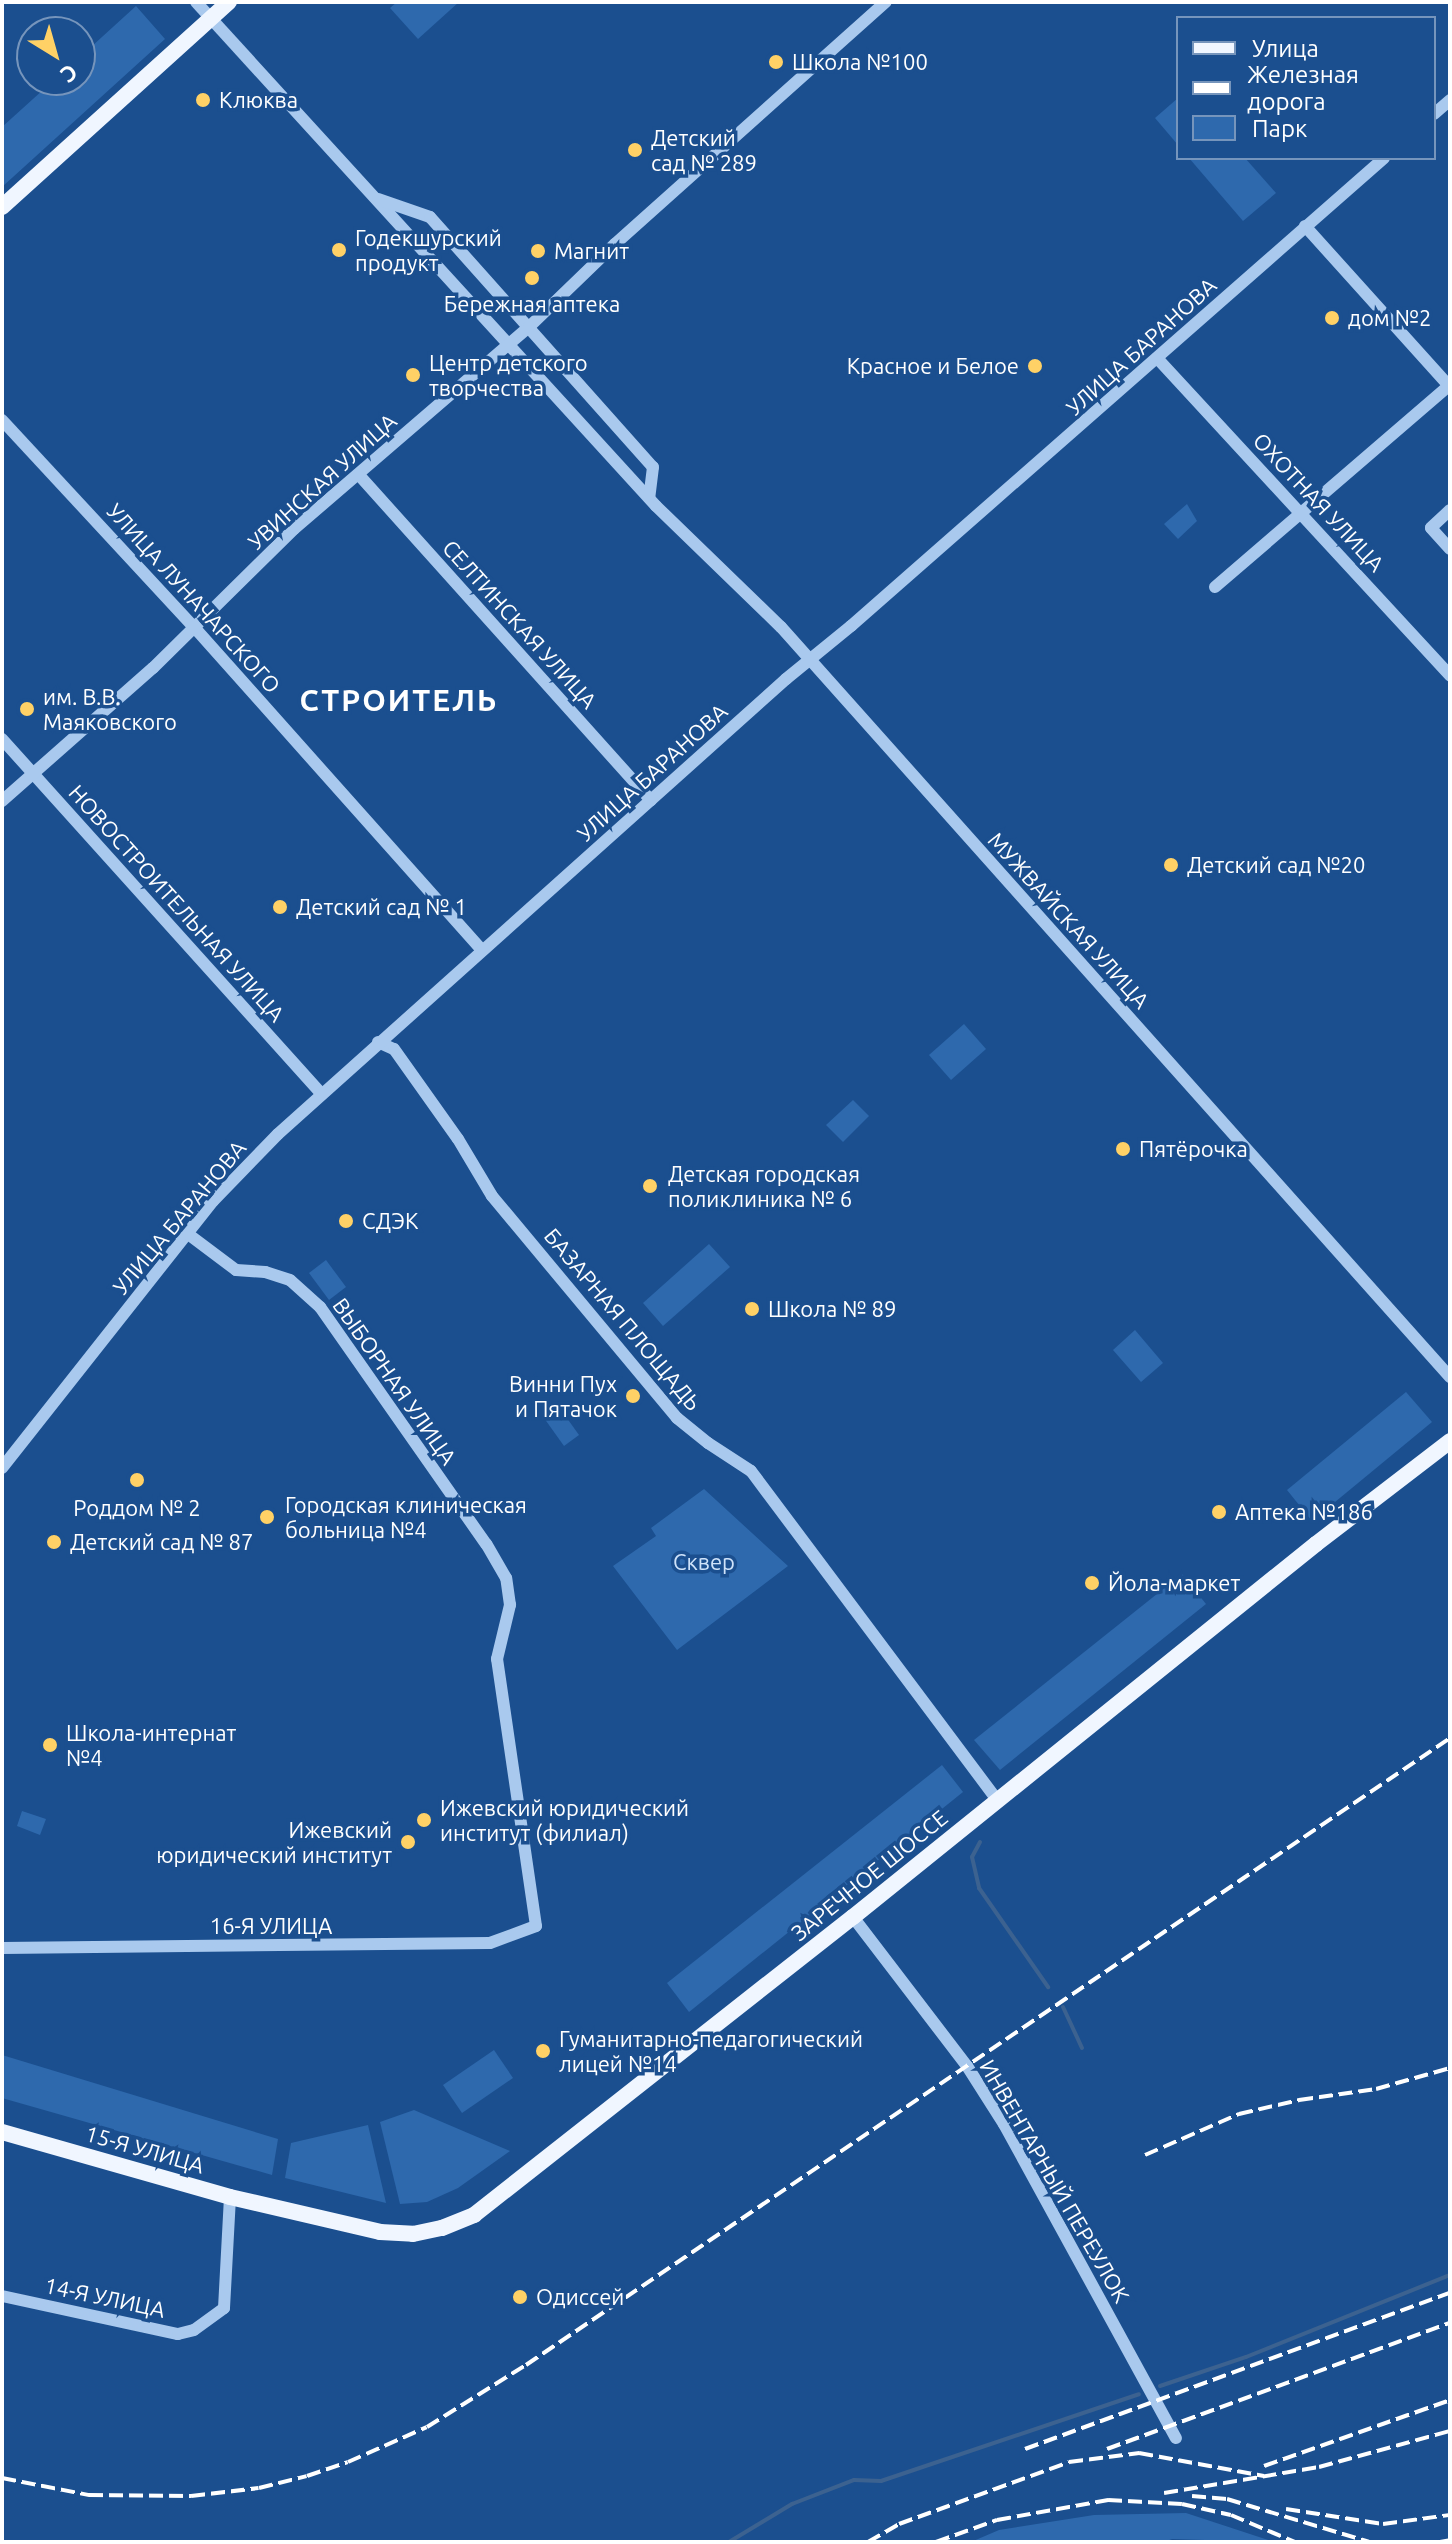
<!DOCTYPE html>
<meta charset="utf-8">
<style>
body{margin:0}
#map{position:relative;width:1452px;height:2544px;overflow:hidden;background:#1b4f8f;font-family:Ubuntu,sans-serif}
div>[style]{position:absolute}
.green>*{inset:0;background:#2e69ad}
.stream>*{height:4px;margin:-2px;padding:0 2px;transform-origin:2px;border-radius:2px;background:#3c6290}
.minor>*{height:12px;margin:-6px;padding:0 6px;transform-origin:6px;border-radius:6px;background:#a9c9ee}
.major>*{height:16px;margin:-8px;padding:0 8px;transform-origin:8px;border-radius:8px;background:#f0f6ff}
.rail>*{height:4px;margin-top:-2px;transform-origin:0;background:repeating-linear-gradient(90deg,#fff 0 14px,transparent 0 20px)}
.dots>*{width:22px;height:22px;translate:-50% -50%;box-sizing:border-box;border:4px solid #1b4f8f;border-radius:50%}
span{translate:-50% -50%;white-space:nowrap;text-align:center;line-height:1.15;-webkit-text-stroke:7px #1b4f8f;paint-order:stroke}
.poi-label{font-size:22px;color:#fff}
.left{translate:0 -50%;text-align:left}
.right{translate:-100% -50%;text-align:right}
.street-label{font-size:22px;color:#fff}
.park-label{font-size:22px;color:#cfe3fa}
.district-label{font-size:30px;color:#fff;font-weight:700;letter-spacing:2px}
.frame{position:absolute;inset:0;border:4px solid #fff;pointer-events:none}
.legend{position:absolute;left:1176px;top:16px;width:260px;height:144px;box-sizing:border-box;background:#1b4f8f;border:2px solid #7695bc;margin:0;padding:10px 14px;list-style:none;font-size:24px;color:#fff}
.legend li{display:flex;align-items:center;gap:16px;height:40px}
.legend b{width:40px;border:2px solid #7695bc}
.north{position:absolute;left:16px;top:16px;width:80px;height:80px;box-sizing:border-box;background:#1b4f8f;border:2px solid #7695bc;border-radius:50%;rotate:143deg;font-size:22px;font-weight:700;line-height:32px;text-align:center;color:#fff}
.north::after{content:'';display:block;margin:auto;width:28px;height:36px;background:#ffd166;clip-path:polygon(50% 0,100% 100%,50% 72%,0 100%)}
</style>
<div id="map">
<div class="green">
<div style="clip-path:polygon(397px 2px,459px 2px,418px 39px,390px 8px)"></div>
<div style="clip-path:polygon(136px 6px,165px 39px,2px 187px,2px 127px,54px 80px,80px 80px,80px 57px)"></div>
<div style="clip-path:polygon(1178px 98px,1178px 145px,1155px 118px)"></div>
<div style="clip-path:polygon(1189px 158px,1245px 158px,1276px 193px,1243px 221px)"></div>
<div style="clip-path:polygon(1187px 504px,1197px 521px,1178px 539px,1164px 524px)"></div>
<div style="clip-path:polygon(964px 1024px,986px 1049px,951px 1080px,929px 1055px)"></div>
<div style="clip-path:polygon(853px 1100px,869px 1116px,843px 1142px,826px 1125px)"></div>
<div style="clip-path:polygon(709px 1244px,730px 1267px,663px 1326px,643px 1303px)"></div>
<div style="clip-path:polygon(326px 1260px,346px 1287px,329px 1300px,309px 1273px)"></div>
<div style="clip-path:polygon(1135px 1330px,1163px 1363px,1141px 1382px,1113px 1350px)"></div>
<div style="clip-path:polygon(1406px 1392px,1432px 1422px,1312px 1521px,1287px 1490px)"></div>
<div style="clip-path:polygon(559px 1407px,579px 1435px,564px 1446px,544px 1418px)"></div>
<div style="clip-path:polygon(704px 1489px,788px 1566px,677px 1650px,613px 1566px,656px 1536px,651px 1528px)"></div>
<div style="clip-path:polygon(1182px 1574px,1206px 1604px,1000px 1770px,974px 1740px)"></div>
<div style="clip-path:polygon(942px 1765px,963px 1792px,689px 2012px,667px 1983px)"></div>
<div style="clip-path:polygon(22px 1811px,46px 1819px,40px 1835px,17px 1826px)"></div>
<div style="clip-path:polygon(494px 2050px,513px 2078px,462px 2113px,443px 2085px)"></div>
<div style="clip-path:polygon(2px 2055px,278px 2139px,272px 2175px,2px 2098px)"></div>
<div style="clip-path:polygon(414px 2110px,510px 2151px,458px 2188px,427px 2202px,400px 2204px,380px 2122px)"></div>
<div style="clip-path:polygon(368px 2125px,386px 2203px,285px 2178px,291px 2143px)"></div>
<div style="clip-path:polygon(1186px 2513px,1274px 2542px,1172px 2539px,1164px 2542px,971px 2542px,999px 2530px,1094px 2515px)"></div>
</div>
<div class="stream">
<div style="left:980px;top:1842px;width:17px;rotate:118deg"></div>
<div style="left:972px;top:1857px;width:32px;rotate:77deg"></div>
<div style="left:979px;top:1888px;width:121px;rotate:55.1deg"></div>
<div style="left:1063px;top:2007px;width:45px;rotate:65.1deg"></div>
<div style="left:1160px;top:2386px;width:91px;rotate:-18.6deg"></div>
<div style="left:1246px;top:2357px;width:220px;rotate:-21.9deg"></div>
<div style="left:729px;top:2542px;width:74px;rotate:-31.1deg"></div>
<div style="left:792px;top:2504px;width:66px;rotate:-21.2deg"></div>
<div style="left:854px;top:2480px;width:27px;rotate:2deg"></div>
<div style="left:881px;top:2481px;width:272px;rotate:-18.6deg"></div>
</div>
<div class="minor">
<div style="left:196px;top:2px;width:682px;rotate:47.61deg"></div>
<div style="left:656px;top:506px;width:174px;rotate:44.1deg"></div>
<div style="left:781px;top:627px;width:1005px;rotate:48.27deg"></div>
<div style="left:1434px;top:114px;width:21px;rotate:-41deg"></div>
<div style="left:378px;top:199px;width:55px;rotate:19.1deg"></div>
<div style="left:430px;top:217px;width:335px;rotate:48.3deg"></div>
<div style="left:653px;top:467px;width:31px;rotate:97deg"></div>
<div style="left:1305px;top:226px;width:217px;rotate:48deg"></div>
<div style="left:1157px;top:358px;width:432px;rotate:47.3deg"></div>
<div style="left:2px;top:420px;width:282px;rotate:47.2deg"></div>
<div style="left:194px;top:627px;width:433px;rotate:48.3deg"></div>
<div style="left:359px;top:475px;width:437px;rotate:48.1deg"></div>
<div style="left:1450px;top:510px;width:26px;rotate:137deg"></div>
<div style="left:1431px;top:528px;width:28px;rotate:48deg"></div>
<div style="left:1215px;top:587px;width:308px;rotate:-40.7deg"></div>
<div style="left:2px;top:739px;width:478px;rotate:48deg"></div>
<div style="left:2px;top:801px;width:201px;rotate:-41.4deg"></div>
<div style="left:153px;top:668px;width:198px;rotate:-44.6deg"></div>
<div style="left:294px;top:529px;width:310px;rotate:-40.7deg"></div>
<div style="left:529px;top:327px;width:120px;rotate:-44deg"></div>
<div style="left:615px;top:244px;width:363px;rotate:-41.8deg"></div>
<div style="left:378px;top:1042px;width:17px;rotate:24deg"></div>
<div style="left:394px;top:1049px;width:110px;rotate:54.6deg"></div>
<div style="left:458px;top:1139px;width:66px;rotate:59.2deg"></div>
<div style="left:492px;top:1196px;width:289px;rotate:50.2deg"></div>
<div style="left:677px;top:1418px;width:40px;rotate:39deg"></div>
<div style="left:708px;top:1443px;width:51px;rotate:33.1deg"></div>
<div style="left:751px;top:1471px;width:411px;rotate:53.2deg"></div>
<div style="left:2px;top:1468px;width:340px;rotate:-51.7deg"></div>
<div style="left:213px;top:1201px;width:93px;rotate:-45.9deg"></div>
<div style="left:278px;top:1134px;width:682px;rotate:-41.85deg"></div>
<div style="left:786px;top:679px;width:84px;rotate:-39.2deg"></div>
<div style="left:851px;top:626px;width:709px;rotate:-41.28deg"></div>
<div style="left:853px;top:1917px;width:188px;rotate:52.6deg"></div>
<div style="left:967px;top:2066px;width:69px;rotate:57.5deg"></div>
<div style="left:1004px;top:2124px;width:358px;rotate:61.3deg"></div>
<div style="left:2px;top:1948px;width:488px;rotate:-0.6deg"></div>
<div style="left:490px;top:1943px;width:49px;rotate:-20.3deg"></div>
<div style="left:536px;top:1926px;width:270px;rotate:-98.3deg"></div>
<div style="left:497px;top:1659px;width:56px;rotate:-76.5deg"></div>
<div style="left:510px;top:1605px;width:27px;rotate:-98deg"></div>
<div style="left:506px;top:1578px;width:39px;rotate:-120deg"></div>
<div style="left:486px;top:1544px;width:289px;rotate:-125deg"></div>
<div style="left:320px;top:1307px;width:40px;rotate:-138deg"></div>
<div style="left:290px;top:1280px;width:26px;rotate:-162deg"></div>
<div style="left:265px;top:1272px;width:29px;rotate:-176deg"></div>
<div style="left:236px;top:1270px;width:60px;rotate:-143.1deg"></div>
<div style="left:2px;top:2296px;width:180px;rotate:12.2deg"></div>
<div style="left:178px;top:2334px;width:16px;rotate:-14deg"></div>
<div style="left:194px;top:2330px;width:37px;rotate:-36deg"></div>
<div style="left:224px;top:2308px;width:111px;rotate:-86.9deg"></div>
</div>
<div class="major">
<div style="left:2px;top:207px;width:306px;rotate:-42.1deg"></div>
<div style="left:2px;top:2132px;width:237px;rotate:15.9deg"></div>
<div style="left:230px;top:2197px;width:154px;rotate:13.1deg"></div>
<div style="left:380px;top:2232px;width:33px;rotate:3deg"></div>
<div style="left:413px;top:2234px;width:30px;rotate:-12deg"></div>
<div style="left:442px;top:2228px;width:35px;rotate:-22deg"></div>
<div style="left:474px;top:2215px;width:482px;rotate:-38.2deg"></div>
<div style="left:853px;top:1917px;width:595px;rotate:-38.86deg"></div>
<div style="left:1316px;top:1544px;width:169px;rotate:-37.5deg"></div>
</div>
<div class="rail">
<div style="left:1145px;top:2155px;width:103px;rotate:-23.6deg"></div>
<div style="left:1239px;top:2114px;width:62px;rotate:-13.1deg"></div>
<div style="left:1299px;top:2100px;width:78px;rotate:-8.1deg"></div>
<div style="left:1376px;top:2089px;width:77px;rotate:-15.8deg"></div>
<div style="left:1025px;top:2449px;width:453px;rotate:-20.2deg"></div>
<div style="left:1107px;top:2449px;width:365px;rotate:-20.2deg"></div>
<div style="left:1264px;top:2466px;width:197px;rotate:-19.5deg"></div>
<div style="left:2px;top:2478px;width:89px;rotate:11.1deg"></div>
<div style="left:89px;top:2495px;width:102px;rotate:0.6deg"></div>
<div style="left:191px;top:2496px;width:68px;rotate:-6.7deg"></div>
<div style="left:259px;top:2488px;width:49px;rotate:-14deg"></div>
<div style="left:307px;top:2476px;width:43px;rotate:-18.9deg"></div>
<div style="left:348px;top:2462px;width:86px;rotate:-23.9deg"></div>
<div style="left:427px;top:2427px;width:117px;rotate:-32.1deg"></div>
<div style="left:526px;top:2365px;width:1117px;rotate:-34.16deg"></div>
<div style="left:1164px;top:2493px;width:157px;rotate:-9.5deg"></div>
<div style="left:1319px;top:2467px;width:136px;rotate:-15.4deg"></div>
<div style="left:1192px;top:2496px;width:35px;rotate:5deg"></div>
<div style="left:1227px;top:2499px;width:148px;rotate:16.8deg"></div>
<div style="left:1286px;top:2509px;width:98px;rotate:8.8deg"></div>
<div style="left:1383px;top:2524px;width:68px;rotate:-7.7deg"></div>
<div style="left:868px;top:2542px;width:36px;rotate:-30deg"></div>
<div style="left:899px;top:2524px;width:181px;rotate:-20deg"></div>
<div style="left:1069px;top:2462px;width:71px;rotate:-7.3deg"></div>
<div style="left:1139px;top:2453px;width:127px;rotate:10.4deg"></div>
<div style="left:936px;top:2542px;width:65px;rotate:-19.8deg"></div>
<div style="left:997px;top:2520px;width:113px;rotate:-10.2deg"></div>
<div style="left:1108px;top:2500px;width:74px;rotate:3.1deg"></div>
<div style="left:1182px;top:2504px;width:50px;rotate:12.7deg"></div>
<div style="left:1231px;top:2515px;width:69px;rotate:22.9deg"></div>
<div style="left:1440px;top:2542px;width:10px;rotate:-11deg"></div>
</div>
<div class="dots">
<div style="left:776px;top:62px;background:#ffd166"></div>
<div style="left:203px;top:100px;background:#ffd166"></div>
<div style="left:635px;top:150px;background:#ffd166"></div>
<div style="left:339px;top:250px;background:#ffd166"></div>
<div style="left:538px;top:251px;background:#ffd166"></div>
<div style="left:532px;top:278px;background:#ffd166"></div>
<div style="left:1332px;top:318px;background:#ffd166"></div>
<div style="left:1035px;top:366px;background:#ffd166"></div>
<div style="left:413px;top:375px;background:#ffd166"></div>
<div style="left:27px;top:709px;background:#ffd166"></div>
<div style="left:1171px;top:865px;background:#ffd166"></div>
<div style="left:280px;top:907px;background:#ffd166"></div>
<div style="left:1123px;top:1149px;background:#ffd166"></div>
<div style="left:650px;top:1186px;background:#ffd166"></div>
<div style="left:346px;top:1221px;background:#ffd166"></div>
<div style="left:752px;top:1309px;background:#ffd166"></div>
<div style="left:633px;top:1396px;background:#ffd166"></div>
<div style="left:137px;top:1480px;background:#ffd166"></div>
<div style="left:1219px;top:1512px;background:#ffd166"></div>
<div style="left:267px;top:1517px;background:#ffd166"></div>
<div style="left:54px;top:1542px;background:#ffd166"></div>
<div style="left:1092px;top:1583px;background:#ffd166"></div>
<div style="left:50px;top:1745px;background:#ffd166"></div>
<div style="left:424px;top:1820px;background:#ffd166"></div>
<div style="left:408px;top:1842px;background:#ffd166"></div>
<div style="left:543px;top:2051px;background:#ffd166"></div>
<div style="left:520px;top:2297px;background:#ffd166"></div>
</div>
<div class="poi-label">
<span class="left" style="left:792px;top:62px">Школа №100</span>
<span class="left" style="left:219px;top:100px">Клюква</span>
<span class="left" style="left:651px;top:150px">Детский<br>сад № 289</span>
<span class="left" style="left:355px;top:250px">Годекшурский<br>продукт</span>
<span class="left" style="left:554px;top:251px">Магнит</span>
<span style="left:532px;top:304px">Бережная аптека</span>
<span class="left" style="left:1348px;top:318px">дом №2</span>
<span class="left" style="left:429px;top:375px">Центр детского<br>творчества</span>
<span class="right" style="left:1019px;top:366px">Красное и Белое</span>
<span class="left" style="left:43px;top:709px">им. В.В.<br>Маяковского</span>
<span class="left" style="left:1187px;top:865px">Детский сад №20</span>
<span class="left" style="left:296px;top:907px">Детский сад № 1</span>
<span class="left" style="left:1139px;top:1149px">Пятёрочка</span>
<span class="left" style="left:668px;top:1186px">Детская городская<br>поликлиника № 6</span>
<span class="left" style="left:362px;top:1221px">СДЭК</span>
<span class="left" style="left:768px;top:1309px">Школа № 89</span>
<span class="right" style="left:617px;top:1396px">Винни Пух<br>и Пятачок</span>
<span class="left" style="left:285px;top:1517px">Городская клиническая<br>больница №4</span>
<span style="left:137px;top:1508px">Роддом № 2</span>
<span class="left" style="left:1235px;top:1512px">Аптека №186</span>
<span class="left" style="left:70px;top:1542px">Детский сад № 87</span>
<span class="left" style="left:1108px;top:1583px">Йола-маркет</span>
<span class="left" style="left:66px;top:1745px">Школа-интернат<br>№4</span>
<span class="left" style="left:440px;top:1820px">Ижевский юридический<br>институт (филиал)</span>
<span class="right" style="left:392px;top:1842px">Ижевский<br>юридический институт</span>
<span class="left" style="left:559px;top:2051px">Гуманитарно-педагогический<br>лицей №14</span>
<span class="left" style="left:536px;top:2297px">Одиссей</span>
</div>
<div class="street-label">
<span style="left:1141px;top:346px;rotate:-42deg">УЛИЦА БАРАНОВА</span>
<span style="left:322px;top:481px;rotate:-42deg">УВИНСКАЯ УЛИЦА</span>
<span style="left:1319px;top:502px;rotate:47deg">ОХОТНАЯ УЛИЦА</span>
<span style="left:194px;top:598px;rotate:48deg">УЛИЦА ЛУНАЧАРСКОГО</span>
<span style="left:520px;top:624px;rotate:48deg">СЕЛТИНСКАЯ УЛИЦА</span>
<span style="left:652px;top:772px;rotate:-42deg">УЛИЦА БАРАНОВА</span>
<span style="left:177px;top:903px;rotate:48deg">НОВОСТРОИТЕЛЬНАЯ УЛИЦА</span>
<span style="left:1069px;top:920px;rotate:48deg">МУЖВАЙСКАЯ УЛИЦА</span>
<span style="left:179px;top:1217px;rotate:-50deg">УЛИЦА БАРАНОВА</span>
<span style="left:623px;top:1319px;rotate:50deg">БАЗАРНАЯ ПЛОЩАДЬ</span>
<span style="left:395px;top:1381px;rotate:55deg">ВЫБОРНАЯ УЛИЦА</span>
<span style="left:869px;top:1875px;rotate:-39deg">ЗАРЕЧНОЕ ШОССЕ</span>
<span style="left:271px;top:1926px">16-Я УЛИЦА</span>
<span style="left:145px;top:2149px;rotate:16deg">15-Я УЛИЦА</span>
<span style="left:1055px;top:2181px;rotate:60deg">ИНВЕНТАРНЫЙ ПЕРЕУЛОК</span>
<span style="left:105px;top:2297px;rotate:12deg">14-Я УЛИЦА</span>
</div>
<div class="park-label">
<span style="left:704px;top:1562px">Сквер</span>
</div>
<div class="district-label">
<span style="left:399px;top:700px">СТРОИТЕЛЬ</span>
</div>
<div class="frame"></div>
<ul class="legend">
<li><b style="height:10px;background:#f0f6ff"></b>Улица</li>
<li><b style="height:10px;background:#fff"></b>Железная дорога</li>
<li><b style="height:22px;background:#2e69ad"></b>Парк</li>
</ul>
<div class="north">С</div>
</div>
